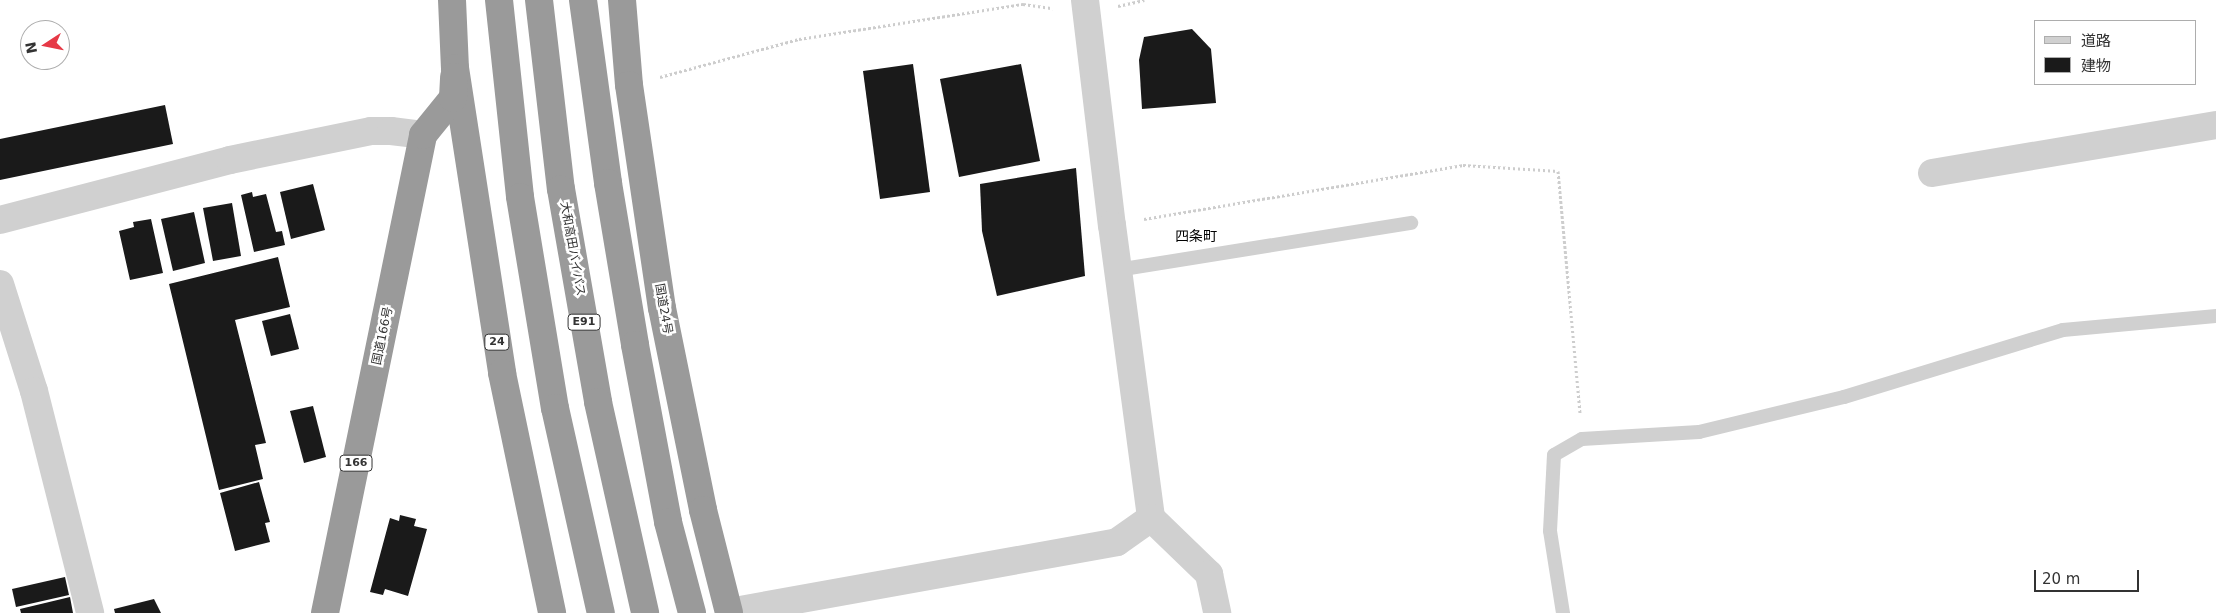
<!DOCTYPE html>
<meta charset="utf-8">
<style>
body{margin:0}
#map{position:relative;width:2216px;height:613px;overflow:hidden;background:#fff;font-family:"DejaVu Sans","Noto Sans JP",sans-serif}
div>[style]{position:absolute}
.building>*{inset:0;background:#1a1a1a}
.path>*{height:3px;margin-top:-1.5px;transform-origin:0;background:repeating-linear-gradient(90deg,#cdcdcd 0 2.5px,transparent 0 5px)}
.lane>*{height:14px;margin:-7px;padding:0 7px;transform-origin:7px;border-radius:7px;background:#d0d0d0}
.street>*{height:28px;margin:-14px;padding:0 14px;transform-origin:14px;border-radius:14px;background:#d0d0d0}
.highway>*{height:28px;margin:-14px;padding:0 14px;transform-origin:14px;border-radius:14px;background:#9a9a9a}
span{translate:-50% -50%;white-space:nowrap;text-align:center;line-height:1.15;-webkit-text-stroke:5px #fff;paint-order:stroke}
.shield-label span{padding:1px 4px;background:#fff;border:1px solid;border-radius:4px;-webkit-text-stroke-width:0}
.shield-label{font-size:11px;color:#333;font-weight:700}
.street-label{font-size:12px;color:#333}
.neighbourhood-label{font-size:14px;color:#000}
.legend{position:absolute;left:2034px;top:20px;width:162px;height:65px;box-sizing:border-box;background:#fff;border:1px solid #adadad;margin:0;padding:6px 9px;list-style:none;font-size:15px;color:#333}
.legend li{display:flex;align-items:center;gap:10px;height:25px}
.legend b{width:25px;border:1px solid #adadad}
.north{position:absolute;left:20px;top:20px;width:50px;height:50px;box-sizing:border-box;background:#fff;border:1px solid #adadad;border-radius:50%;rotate:259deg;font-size:14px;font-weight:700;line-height:20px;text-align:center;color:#333}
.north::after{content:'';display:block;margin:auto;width:18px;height:22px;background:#e63946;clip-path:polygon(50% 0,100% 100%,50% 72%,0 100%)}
.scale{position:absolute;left:2034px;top:570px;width:105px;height:22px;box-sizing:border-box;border:2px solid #333;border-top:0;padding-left:6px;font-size:15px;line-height:18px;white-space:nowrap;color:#333;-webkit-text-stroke:4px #fff;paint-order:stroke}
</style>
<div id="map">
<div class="building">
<div style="clip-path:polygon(1192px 29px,1211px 49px,1216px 103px,1142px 109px,1139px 60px,1144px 37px)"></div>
<div style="clip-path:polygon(913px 64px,930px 192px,880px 199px,863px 71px)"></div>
<div style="clip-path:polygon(1021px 64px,1040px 161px,959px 177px,940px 79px)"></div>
<div style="clip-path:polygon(165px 105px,173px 144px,0 180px,0 139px)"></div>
<div style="clip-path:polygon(1076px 168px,1085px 276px,997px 296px,982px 231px,980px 184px)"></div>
<div style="clip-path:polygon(313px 184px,325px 230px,291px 239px,280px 192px)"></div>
<div style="clip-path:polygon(252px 192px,253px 197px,266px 194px,276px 232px,282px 231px,285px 245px,254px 252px,241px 195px)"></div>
<div style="clip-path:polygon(232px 203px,241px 256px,213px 261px,203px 208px)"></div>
<div style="clip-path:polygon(194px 212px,205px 263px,173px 271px,161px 219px)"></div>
<div style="clip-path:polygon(151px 219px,163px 273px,130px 280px,119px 231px,134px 227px,133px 222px)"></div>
<div style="clip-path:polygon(278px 257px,290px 307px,235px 320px,266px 443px,255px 445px,263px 479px,219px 490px,169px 284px)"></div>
<div style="clip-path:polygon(290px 314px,299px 349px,271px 356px,262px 321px)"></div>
<div style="clip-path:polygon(313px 406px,326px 457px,304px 463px,290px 411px)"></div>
<div style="clip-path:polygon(259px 482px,270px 522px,265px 523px,270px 542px,235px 551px,220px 493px)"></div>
<div style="clip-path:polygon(400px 515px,416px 519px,414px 526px,427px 529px,408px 596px,385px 589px,383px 595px,370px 592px,390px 518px,399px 521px)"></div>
<div style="clip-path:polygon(65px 577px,69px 595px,16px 607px,12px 589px)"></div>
<div style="clip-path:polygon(70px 597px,73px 613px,21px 613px,20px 609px)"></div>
<div style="clip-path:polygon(154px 599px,161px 613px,115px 613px,114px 609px)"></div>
</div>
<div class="path">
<div style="left:1118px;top:6px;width:27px;rotate:-13deg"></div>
<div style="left:660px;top:77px;width:144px;rotate:-15.3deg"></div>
<div style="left:799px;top:39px;width:227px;rotate:-8.9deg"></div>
<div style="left:1023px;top:4px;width:30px;rotate:8deg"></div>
<div style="left:1144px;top:219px;width:324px;rotate:-9.6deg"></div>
<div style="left:1463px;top:165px;width:95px;rotate:3.6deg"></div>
<div style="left:1558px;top:171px;width:244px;rotate:84.8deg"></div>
</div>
<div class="lane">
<div style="left:1117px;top:270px;width:298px;rotate:-9.1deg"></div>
<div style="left:1563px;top:613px;width:83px;rotate:-99deg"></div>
<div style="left:1550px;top:531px;width:76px;rotate:-87deg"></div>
<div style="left:1554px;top:455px;width:32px;rotate:-30deg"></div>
<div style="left:1582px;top:439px;width:117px;rotate:-3.4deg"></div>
<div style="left:1699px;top:432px;width:149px;rotate:-13.6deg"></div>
<div style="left:1844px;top:397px;width:229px;rotate:-17deg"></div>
<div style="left:2063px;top:330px;width:154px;rotate:-5.2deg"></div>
</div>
<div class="street">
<div style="left:1085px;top:0;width:227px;rotate:83.2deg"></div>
<div style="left:1112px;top:225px;width:296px;rotate:82.4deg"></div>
<div style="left:1151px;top:518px;width:81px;rotate:44deg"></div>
<div style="left:1209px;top:574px;width:40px;rotate:78deg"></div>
<div style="left:1932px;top:173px;width:288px;rotate:-9.6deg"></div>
<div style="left:0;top:220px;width:238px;rotate:-14.6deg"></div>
<div style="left:230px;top:160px;width:144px;rotate:-11.6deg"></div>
<div style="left:371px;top:131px;width:20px"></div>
<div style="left:391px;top:131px;width:32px;rotate:7deg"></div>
<div style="left:0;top:284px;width:112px;rotate:72.4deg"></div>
<div style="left:34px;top:391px;width:229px;rotate:75.8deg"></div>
<div style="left:729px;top:612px;width:394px;rotate:-10.2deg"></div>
<div style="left:1117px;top:542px;width:42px;rotate:-35.2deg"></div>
</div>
<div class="highway">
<div style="left:452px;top:0;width:68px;rotate:87.5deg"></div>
<div style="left:455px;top:68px;width:309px;rotate:81.2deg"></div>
<div style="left:502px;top:373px;width:245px;rotate:78.2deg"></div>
<div style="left:499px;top:0;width:198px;rotate:83.9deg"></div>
<div style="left:520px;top:197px;width:214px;rotate:80.6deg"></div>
<div style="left:555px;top:408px;width:210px;rotate:77.4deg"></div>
<div style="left:539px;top:0;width:190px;rotate:83.4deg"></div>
<div style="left:561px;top:189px;width:216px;rotate:80.1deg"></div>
<div style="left:598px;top:402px;width:216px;rotate:77.4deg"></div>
<div style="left:583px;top:0;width:185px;rotate:82.2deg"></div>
<div style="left:608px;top:183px;width:164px;rotate:80.5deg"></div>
<div style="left:635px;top:345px;width:180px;rotate:79.4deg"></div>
<div style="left:668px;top:522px;width:94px;rotate:75.2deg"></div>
<div style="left:622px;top:0;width:85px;rotate:85.3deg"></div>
<div style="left:629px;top:85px;width:225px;rotate:81.6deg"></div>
<div style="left:662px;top:308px;width:206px;rotate:78.5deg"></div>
<div style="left:703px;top:510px;width:106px;rotate:75.8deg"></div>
<div style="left:325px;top:613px;width:488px;rotate:-78.4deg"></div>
<div style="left:423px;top:135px;width:48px;rotate:-51deg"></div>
<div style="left:453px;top:98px;width:21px;rotate:-87deg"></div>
</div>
<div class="shield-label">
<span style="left:584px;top:322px">E91</span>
<span style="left:497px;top:342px">24</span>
<span style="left:356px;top:463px">166</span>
</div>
<div class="street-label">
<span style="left:572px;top:249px;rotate:80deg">大和高田バイパス</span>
<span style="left:663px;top:309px;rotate:80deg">国道24号</span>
<span style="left:383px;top:336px;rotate:-78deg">国道166号</span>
</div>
<div class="neighbourhood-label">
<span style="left:1196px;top:236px">四条町</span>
</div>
<ul class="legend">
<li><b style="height:6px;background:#d0d0d0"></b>道路</li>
<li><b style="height:14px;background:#1a1a1a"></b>建物</li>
</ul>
<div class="north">N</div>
<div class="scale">20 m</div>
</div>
